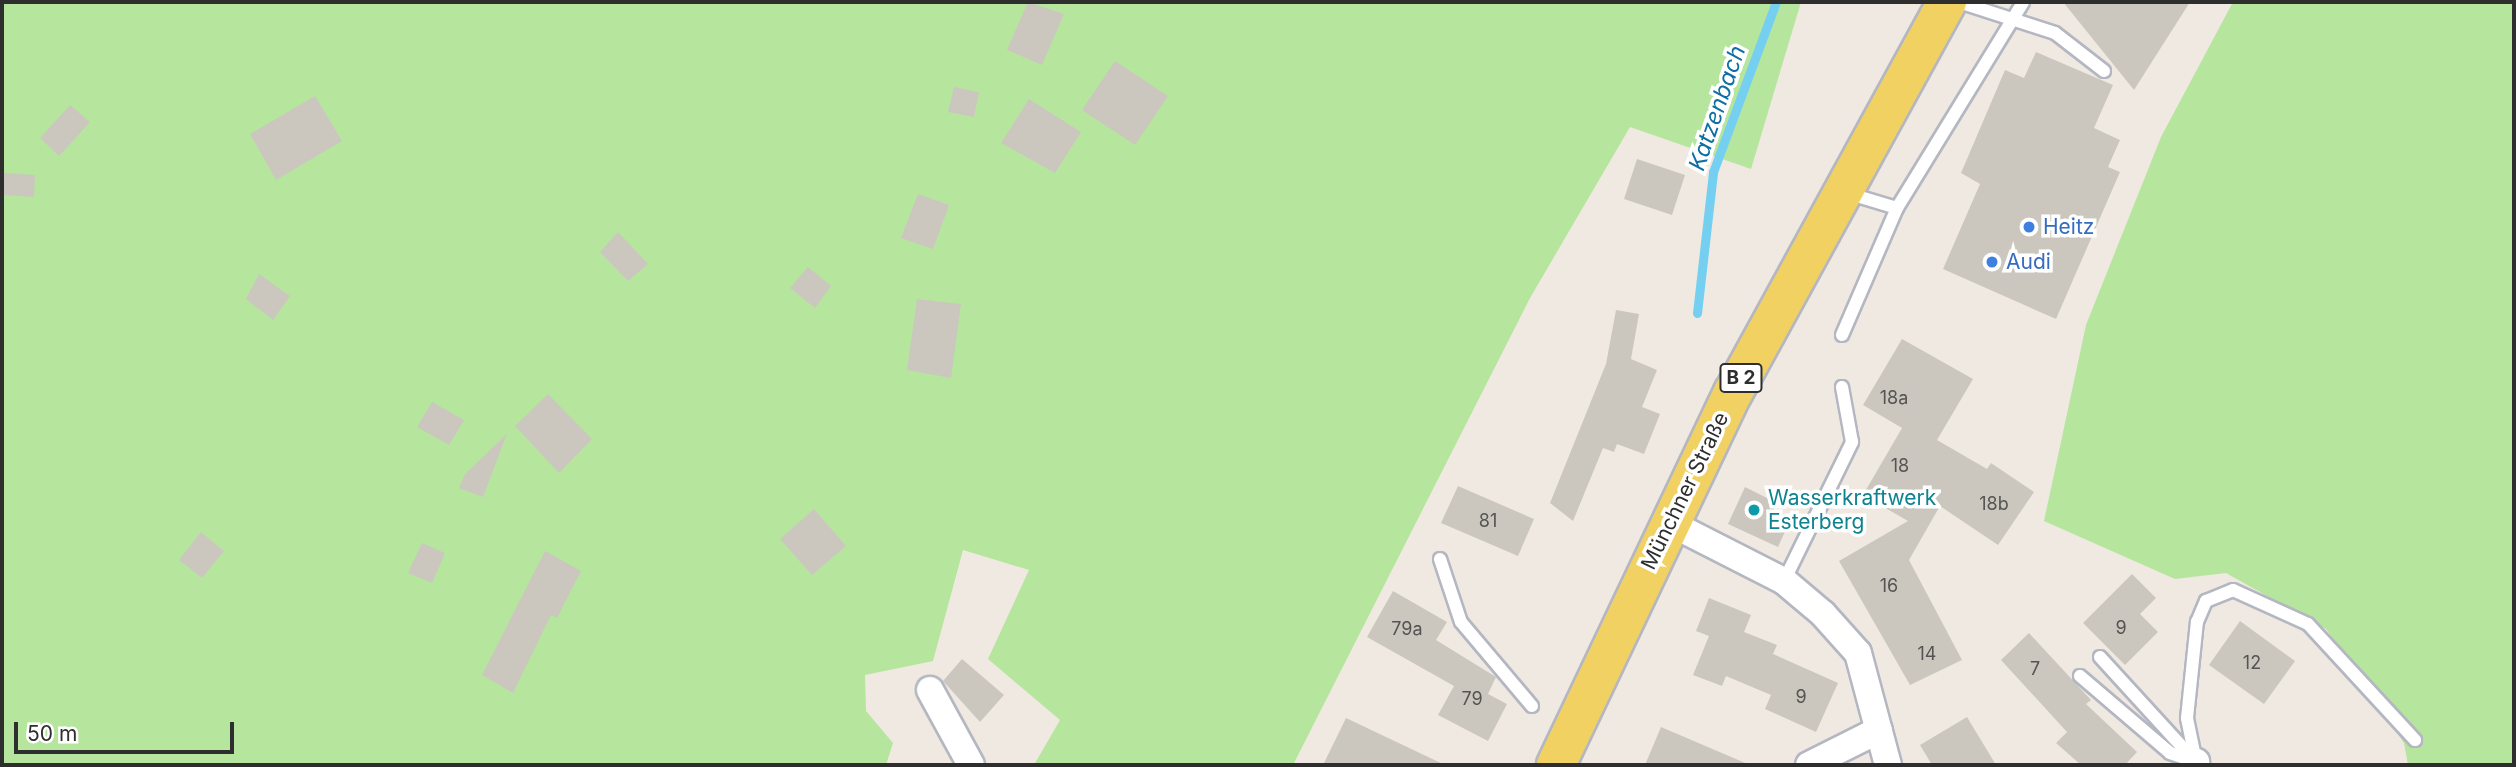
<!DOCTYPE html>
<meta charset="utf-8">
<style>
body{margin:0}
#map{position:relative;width:2516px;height:767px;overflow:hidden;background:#efe9e1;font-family:Inter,sans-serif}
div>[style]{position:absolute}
.green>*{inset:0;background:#b6e59e}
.stream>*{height:9px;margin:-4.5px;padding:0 4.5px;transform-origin:4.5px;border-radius:4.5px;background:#75cff0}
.building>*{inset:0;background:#cbc7bf}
.roads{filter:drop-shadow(2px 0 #b4b7c1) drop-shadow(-2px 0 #b4b7c1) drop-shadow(0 2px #b4b7c1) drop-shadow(0 -2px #b4b7c1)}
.service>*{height:12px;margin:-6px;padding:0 6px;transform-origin:6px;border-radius:6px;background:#fff}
.minor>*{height:26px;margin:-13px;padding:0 13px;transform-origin:13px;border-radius:13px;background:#fff}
.primary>*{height:38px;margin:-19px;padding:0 19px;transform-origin:19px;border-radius:19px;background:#f2d163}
.dots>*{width:19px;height:19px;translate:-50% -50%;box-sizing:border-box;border:4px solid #fff;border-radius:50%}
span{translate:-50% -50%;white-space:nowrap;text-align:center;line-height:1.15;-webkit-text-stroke:7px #fff;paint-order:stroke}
.number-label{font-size:18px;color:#555452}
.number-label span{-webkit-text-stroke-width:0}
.shield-label span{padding:2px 5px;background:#fff;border:2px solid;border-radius:5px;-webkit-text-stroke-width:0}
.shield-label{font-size:19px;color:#2e2e2e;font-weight:700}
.shop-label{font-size:21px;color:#366cbe}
.left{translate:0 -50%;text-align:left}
.street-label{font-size:21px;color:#2e2e2e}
.culture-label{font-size:21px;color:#0d838f}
.water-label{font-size:23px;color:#0d6fa3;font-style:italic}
.frame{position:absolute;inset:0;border:4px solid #2e2e2e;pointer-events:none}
.scale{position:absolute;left:14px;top:722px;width:220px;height:32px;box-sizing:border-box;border:4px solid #2e2e2e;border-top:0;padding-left:9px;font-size:21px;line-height:24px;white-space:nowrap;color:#2e2e2e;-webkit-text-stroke:5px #fff;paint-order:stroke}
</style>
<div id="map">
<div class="green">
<div style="clip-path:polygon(2px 2px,1801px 2px,1751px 169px,1630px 127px,1530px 298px,1293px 765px,1034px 765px,1060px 720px,988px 659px,1029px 570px,963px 550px,933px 661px,865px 675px,866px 711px,893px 743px,886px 765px,2px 765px)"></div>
<div style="clip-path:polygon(2233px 2px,2514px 2px,2514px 765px,2408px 765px,2404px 743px,2326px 629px,2226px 573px,2175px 579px,2044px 521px,2086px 325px,2161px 137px)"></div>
</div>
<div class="stream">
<div style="left:1697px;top:313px;width:142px;rotate:-83.5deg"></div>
<div style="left:1713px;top:172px;width:181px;rotate:-69.7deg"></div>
</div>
<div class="building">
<div style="clip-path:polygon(1028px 2px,1064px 14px,1042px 65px,1007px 50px)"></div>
<div style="clip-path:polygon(2063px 2px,2190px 2px,2134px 90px)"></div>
<div style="clip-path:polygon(2036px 52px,2113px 85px,2094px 128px,2120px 140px,2108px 167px,2120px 172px,2056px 319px,1943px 269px,1980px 184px,1961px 173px,2005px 70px,2024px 78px)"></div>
<div style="clip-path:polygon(1115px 61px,1168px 96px,1135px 145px,1082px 110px)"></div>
<div style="clip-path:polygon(954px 87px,979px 92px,974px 117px,948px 112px)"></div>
<div style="clip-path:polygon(315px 96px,342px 141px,276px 180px,250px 134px)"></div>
<div style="clip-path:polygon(1029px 99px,1081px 132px,1055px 173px,1001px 143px)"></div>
<div style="clip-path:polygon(70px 105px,90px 122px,59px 156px,40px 138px)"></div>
<div style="clip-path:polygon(1637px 159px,1685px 175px,1672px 215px,1624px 199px)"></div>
<div style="clip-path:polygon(3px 173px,35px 175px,34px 197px,2px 195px)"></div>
<div style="clip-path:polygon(918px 194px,949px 205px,933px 249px,901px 238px)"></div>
<div style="clip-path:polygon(618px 232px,648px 264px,628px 281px,600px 252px)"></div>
<div style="clip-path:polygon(808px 267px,831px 286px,815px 308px,790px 288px)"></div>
<div style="clip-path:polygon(259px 274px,290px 296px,273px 320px,246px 299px)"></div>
<div style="clip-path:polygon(917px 299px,961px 304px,951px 378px,907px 370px)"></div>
<div style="clip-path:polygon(1616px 310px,1639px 314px,1631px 359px,1657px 370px,1642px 407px,1660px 414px,1644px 454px,1617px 444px,1614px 452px,1603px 448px,1573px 521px,1550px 503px,1606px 364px)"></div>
<div style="clip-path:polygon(1902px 339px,1973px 379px,1937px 440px,1987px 469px,1991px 463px,2034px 492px,1998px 545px,1940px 506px,1909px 560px,1962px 660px,1910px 685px,1839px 561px,1908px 521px,1863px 495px,1902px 428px,1863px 405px)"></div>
<div style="clip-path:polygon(548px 394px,592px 439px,559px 473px,515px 426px)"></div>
<div style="clip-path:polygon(432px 402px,464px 420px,449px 445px,417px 427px)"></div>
<div style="clip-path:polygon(507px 434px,483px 497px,459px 488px,465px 474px)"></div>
<div style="clip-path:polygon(1458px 486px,1534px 519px,1518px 556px,1441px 523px)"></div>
<div style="clip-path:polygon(1745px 487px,1777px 503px,1770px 518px,1787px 527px,1778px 547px,1728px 524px)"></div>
<div style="clip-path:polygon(814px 509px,846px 546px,812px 575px,780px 539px)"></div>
<div style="clip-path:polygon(201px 532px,224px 551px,202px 578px,179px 560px)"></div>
<div style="clip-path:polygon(422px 543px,445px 553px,432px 583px,408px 573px)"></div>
<div style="clip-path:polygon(545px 551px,581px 571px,557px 618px,551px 615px,513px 693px,482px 675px)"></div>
<div style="clip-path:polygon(2132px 574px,2156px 598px,2140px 614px,2158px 632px,2125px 665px,2083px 623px)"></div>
<div style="clip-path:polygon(1393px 591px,1447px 622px,1436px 640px,1496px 677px,1488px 694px,1507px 704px,1488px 741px,1438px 715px,1454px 686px,1367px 637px)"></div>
<div style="clip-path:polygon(1709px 598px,1751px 615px,1744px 632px,1777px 645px,1773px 654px,1838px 683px,1816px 732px,1765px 709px,1771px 695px,1726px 676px,1722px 686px,1693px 675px,1709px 636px,1696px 631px)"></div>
<div style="clip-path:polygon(2240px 621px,2295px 661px,2264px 704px,2209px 665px)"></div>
<div style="clip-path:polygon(2029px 633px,2091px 700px,2086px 704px,2137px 752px,2125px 765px,2081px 765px,2056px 743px,2067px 732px,2001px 660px)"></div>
<div style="clip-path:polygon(962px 659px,1004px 695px,980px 722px,943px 681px)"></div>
<div style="clip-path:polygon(1967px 717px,1996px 765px,1932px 765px,1920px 745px)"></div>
<div style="clip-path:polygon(1346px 718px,1445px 765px,1323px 765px)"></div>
<div style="clip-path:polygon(1661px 727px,1750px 765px,1645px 765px)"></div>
</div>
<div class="roads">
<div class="service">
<div style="left:1959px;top:2px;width:101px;rotate:17.9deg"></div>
<div style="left:2055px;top:33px;width:62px;rotate:37.8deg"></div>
<div style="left:1847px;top:193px;width:52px;rotate:16.7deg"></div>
<div style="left:1842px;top:335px;width:138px;rotate:-66.6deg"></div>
<div style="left:1897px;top:208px;width:241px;rotate:-58.5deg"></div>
<div style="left:1440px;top:559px;width:66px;rotate:71.6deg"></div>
<div style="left:1461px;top:622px;width:110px;rotate:49.8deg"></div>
<div style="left:1784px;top:581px;width:155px;rotate:-63.9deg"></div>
<div style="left:1852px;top:442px;width:56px;rotate:-100.3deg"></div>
<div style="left:2100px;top:657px;width:138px;rotate:47.6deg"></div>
<div style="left:2080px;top:676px;width:118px;rotate:40.5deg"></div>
<div style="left:2170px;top:753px;width:28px;rotate:19deg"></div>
<div style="left:2196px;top:762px;width:45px;rotate:-101.6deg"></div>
<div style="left:2187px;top:718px;width:97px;rotate:-84.1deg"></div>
<div style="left:2197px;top:622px;width:23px;rotate:-67deg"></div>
<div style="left:2206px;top:601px;width:29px;rotate:-22deg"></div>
<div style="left:2233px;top:590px;width:82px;rotate:24.4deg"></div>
<div style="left:2308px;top:624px;width:158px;rotate:47.3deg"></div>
</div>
<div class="minor">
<div style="left:1668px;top:522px;width:130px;rotate:27deg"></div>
<div style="left:1784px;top:581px;width:51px;rotate:40.2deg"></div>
<div style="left:1823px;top:614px;width:52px;rotate:48.1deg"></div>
<div style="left:1858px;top:653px;width:116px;rotate:75deg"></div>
<div style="left:930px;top:690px;width:85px;rotate:61.3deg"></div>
<div style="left:1809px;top:765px;width:78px;rotate:-26.6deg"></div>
<div style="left:2194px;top:765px;width:4px;rotate:-56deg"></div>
</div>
<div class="primary">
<div style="left:1556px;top:765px;width:412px;rotate:-64.6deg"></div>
<div style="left:1733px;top:393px;width:446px;rotate:-61.3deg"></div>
</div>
</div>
<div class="dots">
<div style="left:2029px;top:227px;background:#3f7fe0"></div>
<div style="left:1992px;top:262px;background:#3f7fe0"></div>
<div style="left:1754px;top:510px;background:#0f9aa8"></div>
</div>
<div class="number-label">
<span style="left:1894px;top:398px">18a</span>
<span style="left:1900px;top:466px">18</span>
<span style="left:1994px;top:504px">18b</span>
<span style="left:1488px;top:521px">81</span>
<span style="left:1889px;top:586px">16</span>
<span style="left:2121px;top:628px">9</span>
<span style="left:1407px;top:629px">79a</span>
<span style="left:1927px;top:654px">14</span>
<span style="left:2252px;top:663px">12</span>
<span style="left:2035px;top:669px">7</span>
<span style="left:1801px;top:697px">9</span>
<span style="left:1472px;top:699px">79</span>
</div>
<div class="shield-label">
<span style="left:1741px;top:378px">B 2</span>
</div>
<div class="shop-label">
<span class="left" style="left:2043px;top:227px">Heitz</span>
<span class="left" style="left:2006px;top:262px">Audi</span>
</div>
<div class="street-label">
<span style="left:1685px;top:491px;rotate:-64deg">Münchner Straße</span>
</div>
<div class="culture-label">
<span class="left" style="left:1768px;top:510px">Wasserkraftwerk<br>Esterberg</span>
</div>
<div class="water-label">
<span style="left:1717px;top:108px;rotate:-71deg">Katzenbach</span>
</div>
<div class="frame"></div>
<div class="scale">50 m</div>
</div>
